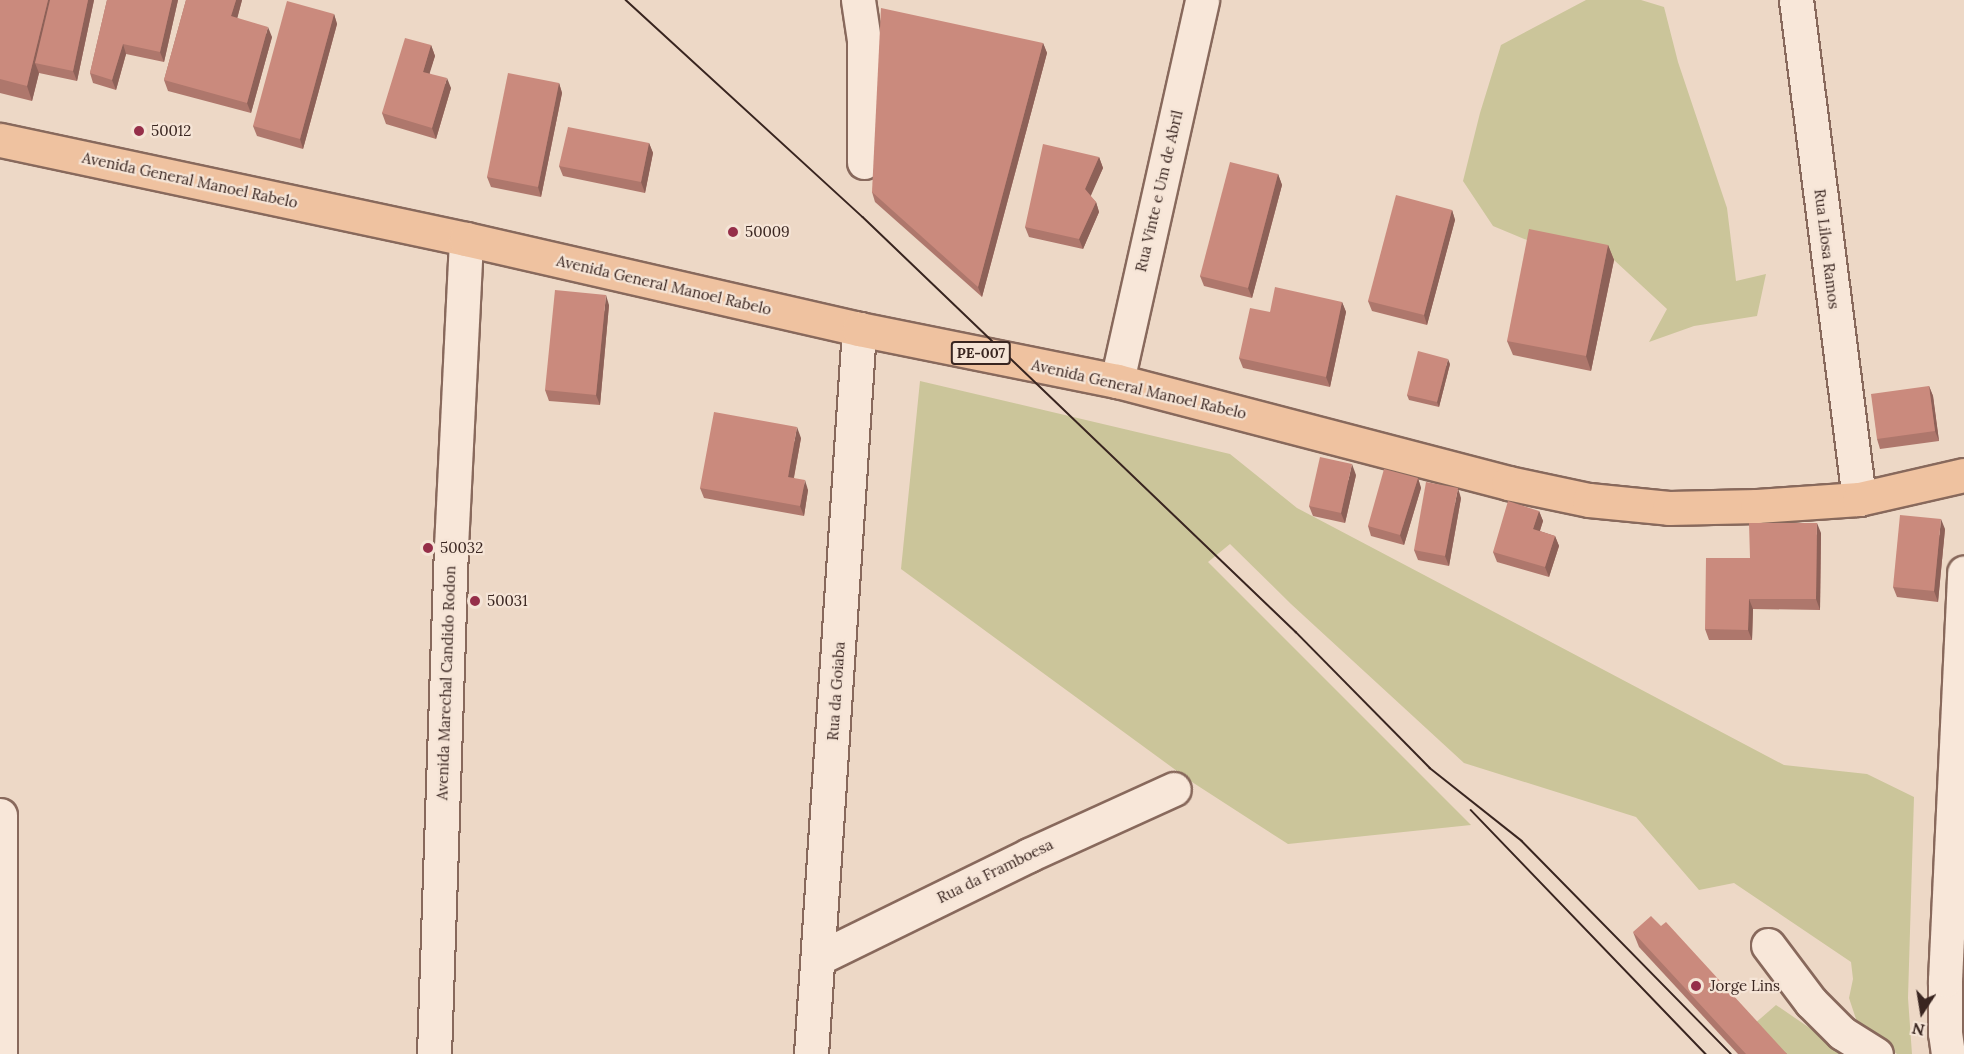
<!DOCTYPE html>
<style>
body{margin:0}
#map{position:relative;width:1964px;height:1054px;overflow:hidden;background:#edd8c6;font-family:Lora,serif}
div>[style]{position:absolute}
.green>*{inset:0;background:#cbc59a}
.roads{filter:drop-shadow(2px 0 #88695c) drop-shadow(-2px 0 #88695c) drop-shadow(0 2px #88695c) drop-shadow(0 -2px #88695c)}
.minor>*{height:33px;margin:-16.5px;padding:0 16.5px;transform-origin:16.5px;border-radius:16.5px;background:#f8e7d9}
.major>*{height:33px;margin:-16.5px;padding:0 16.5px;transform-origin:16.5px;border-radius:16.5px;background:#efc2a0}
.tram>*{height:1.5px;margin:-0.75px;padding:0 0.75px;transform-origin:0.75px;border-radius:0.75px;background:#392520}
.wall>*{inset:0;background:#ae776c}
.shaded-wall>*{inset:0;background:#8d6158}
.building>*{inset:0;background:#ca8a7d}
.dots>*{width:16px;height:16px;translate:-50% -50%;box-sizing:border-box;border:3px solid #f5e4d6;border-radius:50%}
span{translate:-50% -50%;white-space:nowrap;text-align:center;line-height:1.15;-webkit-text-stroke:4.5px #f5e4d6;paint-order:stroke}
.shield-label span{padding:2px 4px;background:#f5e4d6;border:2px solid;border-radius:4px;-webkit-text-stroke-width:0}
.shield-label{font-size:14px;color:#392520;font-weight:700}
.poi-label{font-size:15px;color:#392520}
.left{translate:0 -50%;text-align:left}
.street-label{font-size:15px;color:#392520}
.north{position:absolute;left:1892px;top:982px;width:60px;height:60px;-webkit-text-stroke:4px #f5e4d6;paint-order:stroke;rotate:192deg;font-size:16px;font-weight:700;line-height:24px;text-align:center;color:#392520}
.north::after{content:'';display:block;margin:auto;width:21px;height:27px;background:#392520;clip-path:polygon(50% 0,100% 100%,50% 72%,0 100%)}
</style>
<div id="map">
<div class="green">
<div style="clip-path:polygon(1586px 0,1641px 0,1664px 7px,1678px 62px,1727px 208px,1736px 281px,1766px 274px,1757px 316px,1694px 326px,1649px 342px,1667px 309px,1614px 260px,1534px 243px,1493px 226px,1463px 181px,1480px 113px,1501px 45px)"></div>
<div style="clip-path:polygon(920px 381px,1230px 454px,1297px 508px,1784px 765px,1867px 774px,1914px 797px,1908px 998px,1912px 1054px,1897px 1054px,1858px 1025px,1849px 998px,1853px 979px,1851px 962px,1734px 883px,1699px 890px,1636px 817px,1464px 763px,1291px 604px,1230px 544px,1208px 562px,1471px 825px,1288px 844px,1192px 782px,901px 569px)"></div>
<div style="clip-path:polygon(1776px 1005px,1848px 1054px,1779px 1054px,1753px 1025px)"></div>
</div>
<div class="roads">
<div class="minor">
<div style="left:858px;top:0;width:40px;rotate:81.5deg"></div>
<div style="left:864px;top:40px;width:122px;rotate:90deg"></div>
<div style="left:1796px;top:0;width:503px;rotate:82.8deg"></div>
<div style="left:1117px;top:381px;width:390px;rotate:-77.4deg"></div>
<div style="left:0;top:815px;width:239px;rotate:90deg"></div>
<div style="left:1768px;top:945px;width:71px;rotate:53deg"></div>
<div style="left:1811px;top:1002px;width:44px;rotate:45deg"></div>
<div style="left:1842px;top:1033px;width:40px;rotate:32deg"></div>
<div style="left:819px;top:958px;width:234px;rotate:-26.1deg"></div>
<div style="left:1029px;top:855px;width:159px;rotate:-24.5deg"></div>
<div style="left:434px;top:1054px;width:507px;rotate:-88.08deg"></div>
<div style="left:451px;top:547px;width:308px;rotate:-87.2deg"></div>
<div style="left:811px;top:1054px;width:727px;rotate:-86.21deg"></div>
<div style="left:1948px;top:1054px;width:21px;rotate:-98deg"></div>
<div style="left:1945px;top:1033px;width:53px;rotate:-90deg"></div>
<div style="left:1945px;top:980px;width:408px;rotate:-87.3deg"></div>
</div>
<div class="major">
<div style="left:0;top:140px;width:476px;rotate:12deg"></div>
<div style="left:466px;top:239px;width:403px;rotate:12.9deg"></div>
<div style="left:859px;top:329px;width:263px;rotate:11.4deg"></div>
<div style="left:1117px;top:381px;width:404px;rotate:14.6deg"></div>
<div style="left:1508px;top:483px;width:83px;rotate:11.9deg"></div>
<div style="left:1589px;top:500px;width:80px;rotate:5.7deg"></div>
<div style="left:1669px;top:508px;width:88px;rotate:-1.3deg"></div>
<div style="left:1757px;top:506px;width:102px;rotate:-3.9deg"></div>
<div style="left:1859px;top:499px;width:108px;rotate:-12.9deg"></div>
</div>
</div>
<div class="tram">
<div style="left:626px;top:0;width:321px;rotate:42.5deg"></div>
<div style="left:863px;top:217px;width:600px;rotate:43.78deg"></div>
<div style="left:1296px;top:632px;width:191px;rotate:45.4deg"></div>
<div style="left:1430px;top:768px;width:117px;rotate:38.4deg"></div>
<div style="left:1522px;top:841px;width:298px;rotate:45.5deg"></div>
<div style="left:1471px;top:810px;width:339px;rotate:46.1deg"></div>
</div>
<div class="wall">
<div style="clip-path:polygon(0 0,94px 0,77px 81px,39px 73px,32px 101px,0 93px)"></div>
<div style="clip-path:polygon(107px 0,178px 0,164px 62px,126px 54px,116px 90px,93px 83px,90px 73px)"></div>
<div style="clip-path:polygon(186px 0,242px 0,237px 18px,272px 37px,251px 113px,168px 91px,164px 80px)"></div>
<div style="clip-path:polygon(334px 14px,337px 24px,303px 149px,257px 136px,253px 126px)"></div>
<div style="clip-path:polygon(1043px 43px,1047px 53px,982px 297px,875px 202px,872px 192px)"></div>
<div style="clip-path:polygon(431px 45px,435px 56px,429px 73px,451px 88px,436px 139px,386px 124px,382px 113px)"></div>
<div style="clip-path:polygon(559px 83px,562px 93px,541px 197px,491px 187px,487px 177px)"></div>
<div style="clip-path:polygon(649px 143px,653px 153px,645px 193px,563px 176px,559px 166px)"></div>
<div style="clip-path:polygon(1099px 157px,1103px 168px,1090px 196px,1096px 202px,1099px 212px,1083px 249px,1029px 237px,1025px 227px)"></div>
<div style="clip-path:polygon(1278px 174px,1282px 185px,1252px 298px,1204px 286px,1200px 276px)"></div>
<div style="clip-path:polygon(1452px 210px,1455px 220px,1427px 325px,1372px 311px,1368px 301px)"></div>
<div style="clip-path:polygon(1608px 245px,1614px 260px,1591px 371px,1513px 355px,1507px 341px)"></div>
<div style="clip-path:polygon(1342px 302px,1346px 312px,1330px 387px,1243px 368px,1239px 358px,1270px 312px)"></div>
<div style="clip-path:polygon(609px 305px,600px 405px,549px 401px,545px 390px)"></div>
<div style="clip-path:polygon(1450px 364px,1439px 407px,1409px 400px,1407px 395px)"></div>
<div style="clip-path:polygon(1929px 386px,1933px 396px,1939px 441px,1880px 449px,1877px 439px)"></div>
<div style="clip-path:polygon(801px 438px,794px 478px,808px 490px,804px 516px,704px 498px,700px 488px)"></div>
<div style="clip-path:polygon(1356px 475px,1345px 523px,1313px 516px,1309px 506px)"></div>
<div style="clip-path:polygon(1418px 478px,1421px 488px,1404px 545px,1371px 536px,1368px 526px)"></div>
<div style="clip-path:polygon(1461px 498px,1449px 566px,1418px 560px,1414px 550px)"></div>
<div style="clip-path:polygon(1539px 511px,1543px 521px,1540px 531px,1555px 536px,1559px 546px,1549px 577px,1497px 562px,1493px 552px)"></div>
<div style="clip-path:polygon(1945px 529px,1938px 602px,1897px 597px,1893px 587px)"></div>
<div style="clip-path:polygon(1821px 533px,1820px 610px,1753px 609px,1752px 640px,1709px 640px,1705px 629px,1750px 558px)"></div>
<div style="clip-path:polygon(1633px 932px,1787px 1054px,1738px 1054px,1639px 947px)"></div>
</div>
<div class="shaded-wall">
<div style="clip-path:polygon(48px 0,56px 0,35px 63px,39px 73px,32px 101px,27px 86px)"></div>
<div style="clip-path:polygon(88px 0,94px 0,77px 81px,73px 71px)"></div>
<div style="clip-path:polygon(172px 0,178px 0,164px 62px,160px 52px)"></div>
<div style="clip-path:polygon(236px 0,242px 0,235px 27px,231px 16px)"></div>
<div style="clip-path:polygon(334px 14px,337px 24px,303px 149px,300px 139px)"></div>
<div style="clip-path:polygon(268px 27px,272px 37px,251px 113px,247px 103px)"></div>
<div style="clip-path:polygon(1043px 43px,1047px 53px,982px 297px,978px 287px)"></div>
<div style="clip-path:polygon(123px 44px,126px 54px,116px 90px,112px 80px)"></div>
<div style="clip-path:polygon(431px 45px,435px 56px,427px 82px,423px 72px)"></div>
<div style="clip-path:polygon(447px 78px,451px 88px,436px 139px,432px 128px)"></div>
<div style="clip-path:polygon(559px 83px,562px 93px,541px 197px,538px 187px)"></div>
<div style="clip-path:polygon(649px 143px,653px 153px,645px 193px,641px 182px)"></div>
<div style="clip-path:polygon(1099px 157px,1103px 168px,1089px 200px,1085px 189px)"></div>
<div style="clip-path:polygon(1278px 174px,1282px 185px,1252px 298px,1248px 288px)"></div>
<div style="clip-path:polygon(1096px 202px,1099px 212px,1083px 249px,1079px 239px)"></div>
<div style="clip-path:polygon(1452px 210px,1455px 220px,1427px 325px,1424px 315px)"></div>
<div style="clip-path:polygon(1608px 245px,1614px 260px,1591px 371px,1586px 356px)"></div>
<div style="clip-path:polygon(606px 295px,609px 305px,600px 405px,596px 395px)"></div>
<div style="clip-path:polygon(1342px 302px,1346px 312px,1330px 387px,1326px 377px)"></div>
<div style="clip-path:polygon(1448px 359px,1450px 364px,1439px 407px,1437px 402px)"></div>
<div style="clip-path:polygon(1929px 386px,1933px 396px,1939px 441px,1935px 431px)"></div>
<div style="clip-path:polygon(797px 427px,801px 438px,792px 487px,788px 477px)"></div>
<div style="clip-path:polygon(1352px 464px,1356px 475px,1345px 523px,1341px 513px)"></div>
<div style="clip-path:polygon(1418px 478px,1421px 488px,1404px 545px,1400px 535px)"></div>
<div style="clip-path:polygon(805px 480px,808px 490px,804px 516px,800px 506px)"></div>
<div style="clip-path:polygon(1458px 488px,1461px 498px,1449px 566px,1445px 556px)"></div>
<div style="clip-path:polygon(1539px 511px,1543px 521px,1537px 539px,1533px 529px)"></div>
<div style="clip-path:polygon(1941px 519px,1945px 529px,1938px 602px,1934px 591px)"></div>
<div style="clip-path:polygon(1817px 523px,1821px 533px,1820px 610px,1816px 599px)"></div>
<div style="clip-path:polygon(1555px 536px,1559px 546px,1549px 577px,1545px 567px)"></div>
<div style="clip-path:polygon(1749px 599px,1753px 609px,1752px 640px,1748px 630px)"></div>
</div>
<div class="building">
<div style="clip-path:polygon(0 0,48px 0,27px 86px,0 79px)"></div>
<div style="clip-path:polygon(50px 0,88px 0,73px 71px,35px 63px)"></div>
<div style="clip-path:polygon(107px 0,172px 0,160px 52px,123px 44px,112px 80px,90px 73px)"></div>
<div style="clip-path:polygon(186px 0,236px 0,231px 16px,268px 27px,247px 103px,164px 80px)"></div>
<div style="clip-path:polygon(287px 1px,334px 14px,300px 139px,253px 126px)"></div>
<div style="clip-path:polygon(881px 8px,1043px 43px,978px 287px,872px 192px)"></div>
<div style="clip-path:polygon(405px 38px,431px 45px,423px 72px,447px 78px,432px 128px,382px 113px)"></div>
<div style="clip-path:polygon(508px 73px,559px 83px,538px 187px,487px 177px)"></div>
<div style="clip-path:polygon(568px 127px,649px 143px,641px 182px,559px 166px)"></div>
<div style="clip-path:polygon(1043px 144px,1099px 157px,1085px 189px,1096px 202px,1079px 239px,1025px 227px)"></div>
<div style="clip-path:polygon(1230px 162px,1278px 174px,1248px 288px,1200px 276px)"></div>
<div style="clip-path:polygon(1396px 195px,1452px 210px,1424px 315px,1368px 301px)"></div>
<div style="clip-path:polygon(1529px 229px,1608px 245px,1586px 356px,1507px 341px)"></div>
<div style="clip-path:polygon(1275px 287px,1342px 302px,1326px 377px,1239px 358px,1250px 308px,1270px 312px)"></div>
<div style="clip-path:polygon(555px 290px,606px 295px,596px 395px,545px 390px)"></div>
<div style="clip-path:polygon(1418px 351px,1448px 359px,1437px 402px,1407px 395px)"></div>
<div style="clip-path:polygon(1929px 386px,1935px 431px,1877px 439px,1871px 394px)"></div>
<div style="clip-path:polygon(714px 412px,797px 427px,788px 477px,805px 480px,800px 506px,700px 488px)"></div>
<div style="clip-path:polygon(1320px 457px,1352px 464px,1341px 513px,1309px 506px)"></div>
<div style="clip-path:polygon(1384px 469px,1418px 478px,1400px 535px,1368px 526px)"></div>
<div style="clip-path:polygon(1426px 482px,1458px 488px,1445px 556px,1414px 550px)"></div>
<div style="clip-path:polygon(1508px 501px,1539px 511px,1533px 529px,1555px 536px,1545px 567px,1493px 552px)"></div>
<div style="clip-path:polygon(1900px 515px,1941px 519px,1934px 591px,1893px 587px)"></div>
<div style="clip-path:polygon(1749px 523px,1817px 523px,1816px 599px,1749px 599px,1748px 630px,1705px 629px,1706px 558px,1750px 558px)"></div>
<div style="clip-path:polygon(1651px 916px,1661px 926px,1666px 922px,1787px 1054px,1746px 1054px,1633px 932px)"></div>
</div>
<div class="dots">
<div style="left:139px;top:131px;background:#952e49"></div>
<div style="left:733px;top:232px;background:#952e49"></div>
<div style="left:428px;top:548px;background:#952e49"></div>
<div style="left:475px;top:601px;background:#952e49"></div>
<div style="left:1696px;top:986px;background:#952e49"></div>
</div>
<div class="shield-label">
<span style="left:981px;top:353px">PE-007</span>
</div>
<div class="poi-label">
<span class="left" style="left:151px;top:131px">50012</span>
<span class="left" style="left:745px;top:232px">50009</span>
<span class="left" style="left:440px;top:548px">50032</span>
<span class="left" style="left:487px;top:601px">50031</span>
<span class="left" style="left:1710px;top:986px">Jorge Lins</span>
</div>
<div class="street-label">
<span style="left:190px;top:180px;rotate:12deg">Avenida General Manoel Rabelo</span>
<span style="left:1159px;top:191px;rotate:-77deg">Rua Vinte e Um de Abril</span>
<span style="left:1827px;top:249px;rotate:83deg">Rua Lilosa Ramos</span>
<span style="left:664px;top:285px;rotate:13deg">Avenida General Manoel Rabelo</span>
<span style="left:1139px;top:389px;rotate:13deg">Avenida General Manoel Rabelo</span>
<span style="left:446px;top:683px;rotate:-88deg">Avenida Marechal Candido Rodon</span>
<span style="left:836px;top:691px;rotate:-86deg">Rua da Goiaba</span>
<span style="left:995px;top:871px;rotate:-26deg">Rua da Framboesa</span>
</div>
<div class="north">N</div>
</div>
